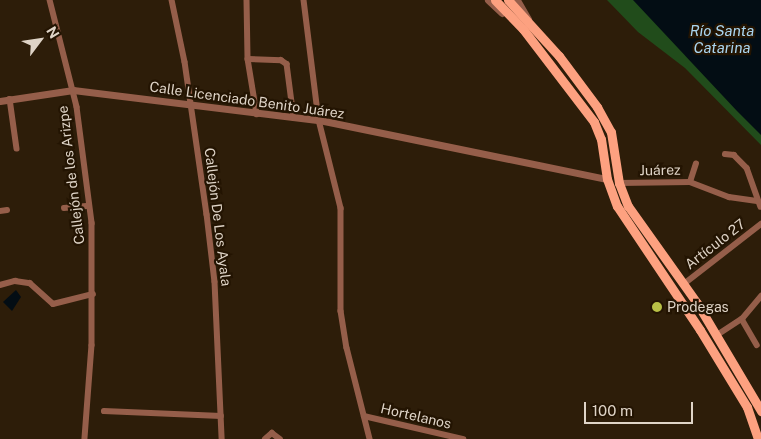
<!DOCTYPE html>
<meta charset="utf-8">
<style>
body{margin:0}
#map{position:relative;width:761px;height:439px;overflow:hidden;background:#2d1d09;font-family:"Public Sans",sans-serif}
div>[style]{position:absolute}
.green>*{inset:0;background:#214c1b}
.water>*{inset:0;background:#030d14}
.minor>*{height:5.5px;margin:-2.75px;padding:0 2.75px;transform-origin:2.75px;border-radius:2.75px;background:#955e4a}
.tertiary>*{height:7px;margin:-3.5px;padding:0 3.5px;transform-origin:3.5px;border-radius:3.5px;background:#955e4a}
.primary>*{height:9px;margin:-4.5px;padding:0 4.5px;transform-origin:4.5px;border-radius:4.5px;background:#fda180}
.dots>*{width:14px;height:14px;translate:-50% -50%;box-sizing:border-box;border:2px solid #231402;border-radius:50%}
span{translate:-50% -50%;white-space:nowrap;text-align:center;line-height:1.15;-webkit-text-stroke:4.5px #231402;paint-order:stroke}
.street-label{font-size:14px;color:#dfd4c7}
.poi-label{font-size:14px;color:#dfd4c7}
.left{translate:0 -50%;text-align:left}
.water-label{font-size:15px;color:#a9d4ef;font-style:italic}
.north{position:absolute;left:15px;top:15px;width:50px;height:50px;-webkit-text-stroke:4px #231402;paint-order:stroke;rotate:59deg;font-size:14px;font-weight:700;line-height:20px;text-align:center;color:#dfd4c7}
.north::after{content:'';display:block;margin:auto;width:18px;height:22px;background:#dfd4c7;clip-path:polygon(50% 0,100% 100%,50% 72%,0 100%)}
.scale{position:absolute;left:584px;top:402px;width:109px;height:22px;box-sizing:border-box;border:2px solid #dfd4c7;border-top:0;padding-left:6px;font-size:15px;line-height:18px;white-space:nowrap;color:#dfd4c7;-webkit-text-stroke:4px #231402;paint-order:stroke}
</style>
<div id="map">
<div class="green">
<div style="clip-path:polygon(607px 0,761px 0,761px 145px,685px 68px,638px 32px)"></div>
</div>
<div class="water">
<div style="clip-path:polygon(633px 0,761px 0,761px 135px,737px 111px)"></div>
<div style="clip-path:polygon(16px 290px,21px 297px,12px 311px,3px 302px)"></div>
</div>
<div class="minor">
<div style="left:50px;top:0;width:110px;rotate:75.8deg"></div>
<div style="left:77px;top:107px;width:117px;rotate:82.6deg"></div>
<div style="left:92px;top:223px;width:122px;rotate:90deg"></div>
<div style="left:92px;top:345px;width:94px;rotate:94.3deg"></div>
<div style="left:172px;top:0;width:63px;rotate:78.2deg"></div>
<div style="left:185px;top:62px;width:154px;rotate:81.8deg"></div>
<div style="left:207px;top:214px;width:68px;rotate:83.3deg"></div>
<div style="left:215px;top:282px;width:157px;rotate:87.4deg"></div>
<div style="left:247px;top:0;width:59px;rotate:89deg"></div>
<div style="left:248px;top:59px;width:56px;rotate:80.7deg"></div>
<div style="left:304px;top:0;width:121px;rotate:82.9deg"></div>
<div style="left:319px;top:120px;width:91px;rotate:76deg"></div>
<div style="left:341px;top:208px;width:103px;rotate:90deg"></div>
<div style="left:341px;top:311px;width:37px;rotate:81deg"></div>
<div style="left:347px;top:348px;width:94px;rotate:75.8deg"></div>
<div style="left:248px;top:59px;width:33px;rotate:2deg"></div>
<div style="left:281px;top:60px;width:7px;rotate:34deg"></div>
<div style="left:287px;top:64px;width:54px;rotate:82.6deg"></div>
<div style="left:10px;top:99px;width:50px;rotate:82deg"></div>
<div style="left:725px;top:154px;width:9px;rotate:6deg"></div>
<div style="left:734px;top:155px;width:18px;rotate:45deg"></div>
<div style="left:747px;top:168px;width:41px;rotate:70.3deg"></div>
<div style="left:690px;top:182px;width:19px;rotate:-72deg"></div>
<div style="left:619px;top:183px;width:71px;rotate:-0.8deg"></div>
<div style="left:690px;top:182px;width:42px;rotate:21deg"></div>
<div style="left:729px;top:197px;width:28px;rotate:8deg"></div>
<div style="left:64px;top:208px;width:25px;rotate:-5deg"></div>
<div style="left:0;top:211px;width:7px;rotate:-8deg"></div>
<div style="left:684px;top:284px;width:98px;rotate:-37.9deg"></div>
<div style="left:0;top:285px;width:16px;rotate:-15deg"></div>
<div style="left:15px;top:281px;width:15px;rotate:8deg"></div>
<div style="left:30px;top:283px;width:31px;rotate:42deg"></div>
<div style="left:53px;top:304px;width:41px;rotate:-14deg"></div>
<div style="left:742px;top:319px;width:30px;rotate:60deg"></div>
<div style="left:717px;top:335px;width:30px;rotate:-33deg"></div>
<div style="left:742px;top:319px;width:30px;rotate:-50deg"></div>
<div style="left:104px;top:411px;width:117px;rotate:2.4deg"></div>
<div style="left:364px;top:416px;width:102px;rotate:13.1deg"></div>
<div style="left:265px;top:439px;width:9px;rotate:-41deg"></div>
<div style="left:272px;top:433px;width:10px;rotate:37deg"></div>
</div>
<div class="tertiary">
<div style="left:488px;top:0;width:19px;rotate:43deg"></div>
<div style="left:517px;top:0;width:22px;rotate:60deg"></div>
<div style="left:0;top:101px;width:74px;rotate:-8.6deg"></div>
<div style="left:73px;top:90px;width:248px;rotate:7deg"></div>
<div style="left:319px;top:120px;width:294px;rotate:11.6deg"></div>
</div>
<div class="primary">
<div style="left:495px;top:0;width:40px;rotate:46deg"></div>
<div style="left:523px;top:29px;width:117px;rotate:52.6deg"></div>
<div style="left:594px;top:122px;width:18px;rotate:68deg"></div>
<div style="left:601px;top:139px;width:40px;rotate:81.5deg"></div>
<div style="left:607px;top:179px;width:29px;rotate:70deg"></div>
<div style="left:617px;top:206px;width:149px;rotate:56.2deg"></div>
<div style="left:700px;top:330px;width:90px;rotate:58.6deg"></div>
<div style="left:747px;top:407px;width:34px;rotate:71deg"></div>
<div style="left:508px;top:0;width:76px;rotate:47.7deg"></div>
<div style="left:559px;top:56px;width:64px;rotate:53.3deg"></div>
<div style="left:597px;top:107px;width:29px;rotate:61deg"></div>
<div style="left:611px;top:132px;width:52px;rotate:81.1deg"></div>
<div style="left:619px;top:183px;width:25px;rotate:69deg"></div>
<div style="left:628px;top:206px;width:119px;rotate:54.6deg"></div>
<div style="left:697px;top:303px;width:126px;rotate:59.3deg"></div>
</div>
<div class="dots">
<div style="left:657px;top:307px;background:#b9c046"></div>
</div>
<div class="street-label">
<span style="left:247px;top:100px;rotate:8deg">Calle Licenciado Benito Juárez</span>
<span style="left:660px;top:170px;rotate:-1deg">Juárez</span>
<span style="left:71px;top:175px;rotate:-97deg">Callejón de los Arizpe</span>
<span style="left:218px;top:217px;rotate:83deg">Callejón De Los Ayala</span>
<span style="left:715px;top:244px;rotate:-38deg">Artículo 27</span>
<span style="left:416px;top:416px;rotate:13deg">Hortelanos</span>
</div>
<div class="poi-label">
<span class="left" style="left:667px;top:307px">Prodegas</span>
</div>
<div class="water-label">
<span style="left:722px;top:39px">Río Santa<br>Catarina</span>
</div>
<div class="north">N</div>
<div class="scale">100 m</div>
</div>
